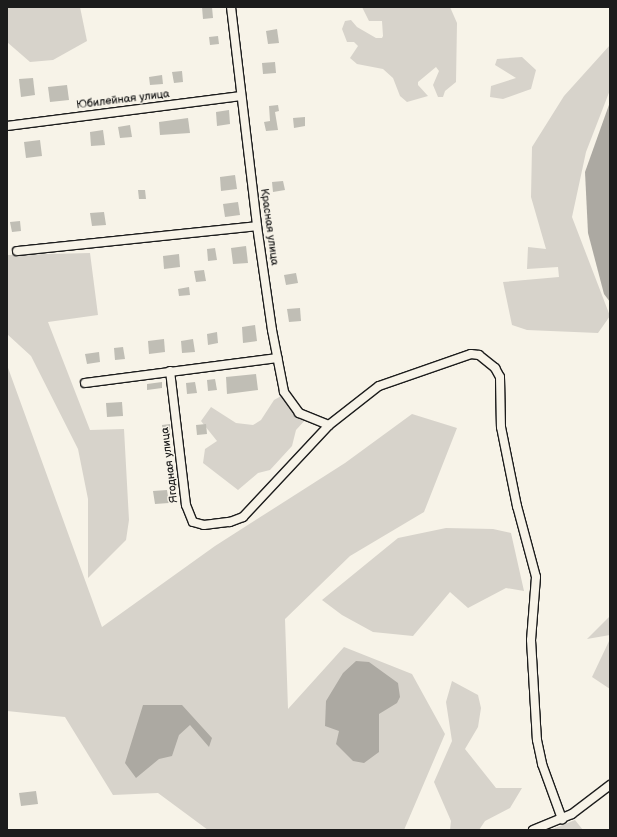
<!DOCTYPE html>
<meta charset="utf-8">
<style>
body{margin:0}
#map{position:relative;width:617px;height:837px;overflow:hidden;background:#f7f3e8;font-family:"Balsamiq Sans",sans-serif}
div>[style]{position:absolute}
.green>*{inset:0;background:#d7d3cb}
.water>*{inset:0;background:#aca9a2}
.building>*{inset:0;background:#c0beb5}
.roads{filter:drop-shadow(1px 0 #1c1c1c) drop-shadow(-1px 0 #1c1c1c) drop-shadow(0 1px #1c1c1c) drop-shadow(0 -1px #1c1c1c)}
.minor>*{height:8px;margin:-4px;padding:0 4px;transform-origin:4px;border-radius:4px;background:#f7f3e8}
span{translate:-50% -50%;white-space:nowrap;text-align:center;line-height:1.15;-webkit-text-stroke:3px #f7f3e8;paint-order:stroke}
.street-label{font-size:11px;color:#1c1c1c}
.frame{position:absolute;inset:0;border:8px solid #1c1c1c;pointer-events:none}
</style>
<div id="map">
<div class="green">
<div style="clip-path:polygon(7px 7px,80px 7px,87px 41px,53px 60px,30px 62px,7px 42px)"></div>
<div style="clip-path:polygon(362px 7px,450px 7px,457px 23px,456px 82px,445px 91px,443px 97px,438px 97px,433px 85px,439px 71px,436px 67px,418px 82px,418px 85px,428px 96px,407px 102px,400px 96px,393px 78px,383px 69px,357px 64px,350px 58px,358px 46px,354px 42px,347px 42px,342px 29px,345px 21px,351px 20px,357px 27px,376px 38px,382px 38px,383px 36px,382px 21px,369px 21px)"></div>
<div style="clip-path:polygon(610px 45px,610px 90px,586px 152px,572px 217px,610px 316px,598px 333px,527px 330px,512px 325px,503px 282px,559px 277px,558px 267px,527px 269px,528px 247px,546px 249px,531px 197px,532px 147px,564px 96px)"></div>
<div style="clip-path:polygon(522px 57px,536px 70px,531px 89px,503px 99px,490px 97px,491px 86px,516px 78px,495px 65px,497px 59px)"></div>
<div style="clip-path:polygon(90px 253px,98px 315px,48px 322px,90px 430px,124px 429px,129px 520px,126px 540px,88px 578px,88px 499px,78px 449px,31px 356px,7px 334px,7px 255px)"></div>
<div style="clip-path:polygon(7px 365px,102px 627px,215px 546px,345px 463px,412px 414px,457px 428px,424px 512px,350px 556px,285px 619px,288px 709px,344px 647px,412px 674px,445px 734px,404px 830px,208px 830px,158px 793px,113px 795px,65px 717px,7px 711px)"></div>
<div style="clip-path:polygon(283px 395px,307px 418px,296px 430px,292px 446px,270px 470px,258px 473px,238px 490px,203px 463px,205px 449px,217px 441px,201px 421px,211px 407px,236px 423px,253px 425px,261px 420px,274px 400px)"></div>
<div style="clip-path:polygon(446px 528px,493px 529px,511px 533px,524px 591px,506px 588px,468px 608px,450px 592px,413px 636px,373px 632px,342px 615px,322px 600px,398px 538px)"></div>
<div style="clip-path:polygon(610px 616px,610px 635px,587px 639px)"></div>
<div style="clip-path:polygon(610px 639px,610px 689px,592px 677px)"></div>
<div style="clip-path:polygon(452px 681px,478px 695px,481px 708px,478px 727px,465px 749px,496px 788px,522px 788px,510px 808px,485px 821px,479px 830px,450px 830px,451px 821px,434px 782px,452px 741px,446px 702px)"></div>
<div style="clip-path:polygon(575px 820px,583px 830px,550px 830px)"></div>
</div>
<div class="water">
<div style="clip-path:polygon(610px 102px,610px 302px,604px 294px,588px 233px,585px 172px)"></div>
<div style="clip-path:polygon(356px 661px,369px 662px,398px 683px,400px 697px,397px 703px,379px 714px,379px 752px,364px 763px,353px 761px,336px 744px,339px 731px,325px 726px,326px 701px,343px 673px)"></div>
<div style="clip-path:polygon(143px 705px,182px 705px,212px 738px,209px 747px,190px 725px,179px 735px,172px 756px,159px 759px,136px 778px,125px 763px)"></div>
</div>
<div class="building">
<div style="clip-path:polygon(202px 7px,212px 7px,213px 18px,203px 19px)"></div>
<div style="clip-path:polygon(277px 29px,279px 43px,268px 44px,266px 31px)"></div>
<div style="clip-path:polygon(218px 36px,219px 44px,210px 45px,209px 37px)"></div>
<div style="clip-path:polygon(275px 62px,276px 73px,263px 74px,262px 63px)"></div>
<div style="clip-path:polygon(182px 71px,183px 82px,174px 83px,172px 72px)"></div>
<div style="clip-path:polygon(162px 75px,163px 84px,150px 85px,149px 77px)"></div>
<div style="clip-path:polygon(33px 78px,35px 95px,21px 97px,19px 79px)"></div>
<div style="clip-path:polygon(67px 85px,69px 100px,50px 102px,48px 87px)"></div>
<div style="clip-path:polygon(278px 105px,279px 111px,275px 112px,278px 130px,266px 131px,264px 122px,270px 121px,269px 106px)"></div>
<div style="clip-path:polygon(229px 110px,230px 124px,217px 126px,216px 112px)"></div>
<div style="clip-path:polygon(305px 117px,305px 126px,294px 128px,293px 118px)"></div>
<div style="clip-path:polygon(188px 118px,190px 133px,160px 135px,159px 122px)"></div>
<div style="clip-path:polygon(130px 125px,132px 137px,120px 138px,118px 127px)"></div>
<div style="clip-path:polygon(103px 130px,105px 145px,91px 146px,90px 132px)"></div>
<div style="clip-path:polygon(40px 140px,42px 156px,26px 158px,24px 142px)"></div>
<div style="clip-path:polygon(235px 175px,237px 189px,221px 191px,220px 177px)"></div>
<div style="clip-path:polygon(283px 181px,285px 190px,273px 192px,272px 182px)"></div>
<div style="clip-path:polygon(138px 190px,145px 190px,146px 199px,139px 199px)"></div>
<div style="clip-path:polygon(238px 202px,240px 215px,225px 217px,223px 204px)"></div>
<div style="clip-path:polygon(104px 212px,106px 225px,92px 226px,90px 213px)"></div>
<div style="clip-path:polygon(20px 221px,21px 231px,12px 232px,10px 222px)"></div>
<div style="clip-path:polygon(246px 246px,248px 263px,233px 264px,231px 248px)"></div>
<div style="clip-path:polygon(215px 248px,217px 260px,208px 261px,207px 249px)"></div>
<div style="clip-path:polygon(179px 254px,180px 267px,164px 269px,163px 256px)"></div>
<div style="clip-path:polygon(204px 270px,206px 281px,196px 282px,194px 271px)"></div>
<div style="clip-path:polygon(296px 273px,298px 283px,286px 285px,284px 275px)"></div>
<div style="clip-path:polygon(189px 287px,190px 295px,179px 296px,178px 289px)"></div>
<div style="clip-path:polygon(300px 308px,301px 321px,289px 322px,287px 309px)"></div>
<div style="clip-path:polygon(255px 325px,257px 341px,243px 343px,242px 327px)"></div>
<div style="clip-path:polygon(217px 332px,218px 343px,208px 345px,207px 334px)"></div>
<div style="clip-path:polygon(164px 339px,165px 352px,149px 354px,148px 341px)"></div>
<div style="clip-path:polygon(193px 339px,195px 352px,182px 353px,181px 341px)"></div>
<div style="clip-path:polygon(123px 347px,125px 359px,115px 360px,114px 348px)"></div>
<div style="clip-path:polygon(99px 352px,100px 362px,87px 364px,85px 354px)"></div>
<div style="clip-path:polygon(256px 374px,258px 390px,227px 394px,226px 377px)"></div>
<div style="clip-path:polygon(215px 379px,217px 390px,208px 391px,207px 380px)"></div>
<div style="clip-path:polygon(162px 382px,162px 388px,147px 390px,147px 384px)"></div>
<div style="clip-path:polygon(195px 382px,197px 393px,187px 394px,186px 383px)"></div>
<div style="clip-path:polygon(122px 402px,123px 416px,107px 417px,106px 403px)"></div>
<div style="clip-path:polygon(170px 424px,170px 431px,163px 432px,162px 425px)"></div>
<div style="clip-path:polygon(206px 424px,207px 434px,197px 435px,196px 425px)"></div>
<div style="clip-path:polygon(167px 490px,169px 503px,155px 504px,153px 491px)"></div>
<div style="clip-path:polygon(36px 791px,38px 804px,21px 806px,19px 793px)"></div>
</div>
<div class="roads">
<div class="minor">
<div style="left:231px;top:7px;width:221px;rotate:83.2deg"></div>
<div style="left:257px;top:226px;width:105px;rotate:81.8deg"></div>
<div style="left:272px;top:330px;width:63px;rotate:79deg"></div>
<div style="left:284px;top:392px;width:26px;rotate:54deg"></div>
<div style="left:299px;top:413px;width:32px;rotate:22deg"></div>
<div style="left:7px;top:126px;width:236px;rotate:-7.3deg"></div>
<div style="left:17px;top:251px;width:241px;rotate:-5.9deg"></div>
<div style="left:170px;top:371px;width:135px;rotate:83.2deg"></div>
<div style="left:186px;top:505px;width:18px;rotate:68deg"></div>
<div style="left:193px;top:522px;width:11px;rotate:15deg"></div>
<div style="left:204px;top:525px;width:26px;rotate:-7deg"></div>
<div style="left:230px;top:522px;width:14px;rotate:-21deg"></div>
<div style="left:243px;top:517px;width:126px;rotate:-46.9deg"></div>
<div style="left:329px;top:425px;width:63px;rotate:-38deg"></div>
<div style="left:379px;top:386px;width:97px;rotate:-19.2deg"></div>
<div style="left:471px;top:354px;width:8px;rotate:7deg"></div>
<div style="left:479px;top:355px;width:21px;rotate:39deg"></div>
<div style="left:495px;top:368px;width:10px;rotate:61deg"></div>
<div style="left:500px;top:377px;width:50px;rotate:88.9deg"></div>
<div style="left:501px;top:427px;width:81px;rotate:78.6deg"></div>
<div style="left:517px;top:506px;width:73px;rotate:75deg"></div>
<div style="left:536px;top:577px;width:63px;rotate:94.5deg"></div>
<div style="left:531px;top:640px;width:100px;rotate:86.6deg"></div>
<div style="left:537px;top:740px;width:25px;rotate:78deg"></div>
<div style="left:542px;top:764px;width:59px;rotate:70deg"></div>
<div style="left:85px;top:383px;width:194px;rotate:-7.4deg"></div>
<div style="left:533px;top:830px;width:42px;rotate:-22.3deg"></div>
<div style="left:572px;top:814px;width:48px;rotate:-37.3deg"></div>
</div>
</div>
<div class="street-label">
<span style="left:123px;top:100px;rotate:-7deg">Юбилейная улица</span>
<span style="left:269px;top:227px;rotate:82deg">Красная улица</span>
<span style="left:170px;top:465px;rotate:-97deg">Ягодная улица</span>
</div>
<div class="frame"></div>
</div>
